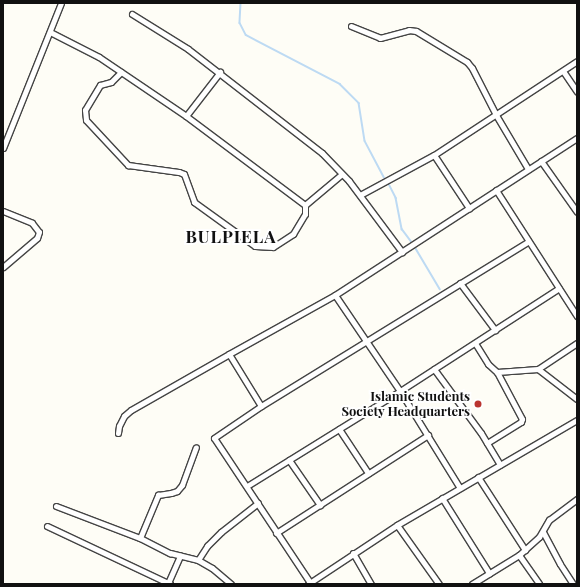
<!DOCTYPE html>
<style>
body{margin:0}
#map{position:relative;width:580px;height:587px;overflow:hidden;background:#fefdf6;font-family:"Playfair Display",serif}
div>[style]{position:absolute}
.stream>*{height:1.5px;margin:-0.75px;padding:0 0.75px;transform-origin:0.75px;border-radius:0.75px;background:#bddaf3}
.roads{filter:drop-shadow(1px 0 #444) drop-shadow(-1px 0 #444) drop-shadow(0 1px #444) drop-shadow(0 -1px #444)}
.minor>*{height:5px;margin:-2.5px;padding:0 2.5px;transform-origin:2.5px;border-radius:2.5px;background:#fff}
.dots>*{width:11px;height:11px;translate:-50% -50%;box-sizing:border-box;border:2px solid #fff;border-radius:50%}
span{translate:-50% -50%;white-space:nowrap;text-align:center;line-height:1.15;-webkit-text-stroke:4px #fff;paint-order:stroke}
.poi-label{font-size:13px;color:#111;font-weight:700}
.right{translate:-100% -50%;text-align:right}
.district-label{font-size:17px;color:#111;font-weight:700;letter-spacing:1px}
.frame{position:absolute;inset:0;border:4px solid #111;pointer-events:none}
</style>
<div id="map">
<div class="stream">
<div style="left:241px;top:3px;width:20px;rotate:93deg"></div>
<div style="left:240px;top:23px;width:13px;rotate:63deg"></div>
<div style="left:246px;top:35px;width:106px;rotate:27.5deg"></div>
<div style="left:340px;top:84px;width:27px;rotate:45deg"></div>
<div style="left:359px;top:103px;width:38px;rotate:81deg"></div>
<div style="left:365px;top:141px;width:41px;rotate:62.2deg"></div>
<div style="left:389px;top:184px;width:16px;rotate:63deg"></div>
<div style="left:396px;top:198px;width:32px;rotate:79deg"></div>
<div style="left:402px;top:229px;width:15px;rotate:53deg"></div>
<div style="left:415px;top:247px;width:49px;rotate:59.2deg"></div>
</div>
<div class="roads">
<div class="minor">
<div style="left:132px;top:14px;width:66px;rotate:32deg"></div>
<div style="left:188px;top:49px;width:170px;rotate:37.8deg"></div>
<div style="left:322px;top:153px;width:39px;rotate:46deg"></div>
<div style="left:349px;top:181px;width:89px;rotate:53.3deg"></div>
<div style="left:351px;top:26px;width:31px;rotate:22deg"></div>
<div style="left:380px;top:38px;width:30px;rotate:-15deg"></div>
<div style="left:409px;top:30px;width:7px;rotate:8deg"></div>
<div style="left:416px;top:31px;width:60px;rotate:31.3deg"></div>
<div style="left:467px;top:62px;width:8px;rotate:50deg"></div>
<div style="left:472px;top:68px;width:53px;rotate:62.9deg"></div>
<div style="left:496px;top:115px;width:63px;rotate:59.3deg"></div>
<div style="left:50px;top:32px;width:55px;rotate:27deg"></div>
<div style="left:99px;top:57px;width:105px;rotate:34.1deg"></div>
<div style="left:186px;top:116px;width:149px;rotate:36.8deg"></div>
<div style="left:563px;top:71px;width:25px;rotate:56deg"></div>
<div style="left:121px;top:72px;width:14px;rotate:135deg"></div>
<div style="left:111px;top:82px;width:11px;rotate:165deg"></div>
<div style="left:100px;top:85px;width:29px;rotate:121deg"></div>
<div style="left:85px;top:110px;width:10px;rotate:84deg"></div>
<div style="left:86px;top:120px;width:62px;rotate:47deg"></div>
<div style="left:128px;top:165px;width:51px;rotate:7.8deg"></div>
<div style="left:179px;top:172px;width:5px;rotate:22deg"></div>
<div style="left:184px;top:174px;width:30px;rotate:70deg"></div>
<div style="left:194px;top:202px;width:75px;rotate:35.8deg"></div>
<div style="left:255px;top:246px;width:18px;rotate:3deg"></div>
<div style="left:273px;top:247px;width:24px;rotate:-33deg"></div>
<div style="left:293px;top:234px;width:23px;rotate:-59deg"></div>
<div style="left:305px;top:214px;width:9px;rotate:-90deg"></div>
<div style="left:305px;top:205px;width:48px;rotate:-40deg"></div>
<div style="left:186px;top:116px;width:56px;rotate:-52.3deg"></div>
<div style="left:3px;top:148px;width:156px;rotate:-68.2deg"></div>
<div style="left:434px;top:155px;width:64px;rotate:56.6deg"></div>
<div style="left:541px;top:161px;width:62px;rotate:54.8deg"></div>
<div style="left:496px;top:190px;width:150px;rotate:57.3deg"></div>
<div style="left:360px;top:195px;width:84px;rotate:-28.4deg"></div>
<div style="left:434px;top:155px;width:171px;rotate:-33.3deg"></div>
<div style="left:3px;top:211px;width:31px;rotate:22deg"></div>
<div style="left:32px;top:223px;width:11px;rotate:52deg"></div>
<div style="left:39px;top:232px;width:6px;rotate:108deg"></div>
<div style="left:37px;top:238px;width:45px;rotate:139.5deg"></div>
<div style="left:460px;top:283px;width:59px;rotate:53.3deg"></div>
<div style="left:335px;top:295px;width:116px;rotate:55.9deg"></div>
<div style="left:400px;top:391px;width:114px;rotate:58.3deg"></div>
<div style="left:475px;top:343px;width:25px;rotate:58deg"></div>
<div style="left:488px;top:364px;width:12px;rotate:42deg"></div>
<div style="left:497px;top:372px;width:41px;rotate:-4.2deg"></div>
<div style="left:538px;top:369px;width:47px;rotate:-33.7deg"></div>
<div style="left:229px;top:354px;width:121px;rotate:-29.1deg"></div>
<div style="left:335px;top:295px;width:288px;rotate:-33deg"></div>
<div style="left:434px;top:369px;width:79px;rotate:53.7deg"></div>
<div style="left:481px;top:433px;width:37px;rotate:59deg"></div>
<div style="left:538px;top:369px;width:49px;rotate:37.6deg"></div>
<div style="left:339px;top:429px;width:53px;rotate:56.6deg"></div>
<div style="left:118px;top:433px;width:7px;rotate:-82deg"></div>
<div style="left:119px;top:426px;width:11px;rotate:-63deg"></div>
<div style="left:124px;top:416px;width:9px;rotate:-41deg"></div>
<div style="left:131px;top:410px;width:113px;rotate:-29.7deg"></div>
<div style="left:229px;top:354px;width:61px;rotate:58.4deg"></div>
<div style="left:487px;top:443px;width:40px;rotate:-32deg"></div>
<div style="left:521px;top:422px;width:3px;rotate:-72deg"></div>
<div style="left:522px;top:419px;width:53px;rotate:-118deg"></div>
<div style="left:289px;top:460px;width:55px;rotate:55.4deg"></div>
<div style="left:478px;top:477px;width:87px;rotate:57.2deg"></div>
<div style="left:247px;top:486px;width:180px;rotate:-31.8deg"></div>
<div style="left:400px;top:391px;width:189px;rotate:-32.9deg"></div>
<div style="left:442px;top:498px;width:89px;rotate:57.9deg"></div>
<div style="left:56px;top:506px;width:90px;rotate:20.9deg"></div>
<div style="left:140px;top:538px;width:34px;rotate:27deg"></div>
<div style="left:170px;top:553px;width:29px;rotate:14deg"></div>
<div style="left:198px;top:560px;width:16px;rotate:30deg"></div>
<div style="left:212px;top:568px;width:25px;rotate:40deg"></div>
<div style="left:397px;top:525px;width:72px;rotate:54.6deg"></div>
<div style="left:47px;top:526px;width:136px;rotate:25.2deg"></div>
<div style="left:543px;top:532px;width:36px;rotate:62deg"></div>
<div style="left:560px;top:564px;width:24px;rotate:57deg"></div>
<div style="left:276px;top:533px;width:181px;rotate:-32.8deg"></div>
<div style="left:140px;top:538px;width:47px;rotate:-67.3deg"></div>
<div style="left:158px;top:495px;width:13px;rotate:-9deg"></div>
<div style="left:171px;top:493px;width:6px;rotate:-18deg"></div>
<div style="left:177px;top:491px;width:8px;rotate:-50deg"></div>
<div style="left:182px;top:485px;width:40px;rotate:-69.8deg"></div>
<div style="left:353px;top:553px;width:36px;rotate:60deg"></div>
<div style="left:519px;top:555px;width:35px;rotate:55deg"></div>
<div style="left:198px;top:560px;width:17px;rotate:-57deg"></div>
<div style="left:207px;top:546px;width:20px;rotate:-45deg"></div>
<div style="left:221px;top:532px;width:47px;rotate:-38.1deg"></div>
<div style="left:168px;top:583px;width:30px;rotate:-66deg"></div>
<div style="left:308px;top:584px;width:107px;rotate:-33.5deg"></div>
<div style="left:397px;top:525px;width:208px;rotate:-30.3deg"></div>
<div style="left:311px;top:584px;width:175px;rotate:-123.6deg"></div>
<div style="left:214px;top:438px;width:57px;rotate:-34.2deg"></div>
<div style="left:261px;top:406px;width:313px;rotate:-31.6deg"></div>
<div style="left:472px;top:584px;width:55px;rotate:-31.7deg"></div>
<div style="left:519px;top:555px;width:27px;rotate:-42deg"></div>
<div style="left:539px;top:537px;width:20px;rotate:-60deg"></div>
<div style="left:549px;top:520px;width:35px;rotate:-37deg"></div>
</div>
</div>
<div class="dots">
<div style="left:478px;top:404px;background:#ba3530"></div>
</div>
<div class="poi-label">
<span class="right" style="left:470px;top:404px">Islamic Students<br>Society Headquarters</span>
</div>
<div class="district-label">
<span style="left:231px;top:237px">BULPIELA</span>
</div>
<div class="frame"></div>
</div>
